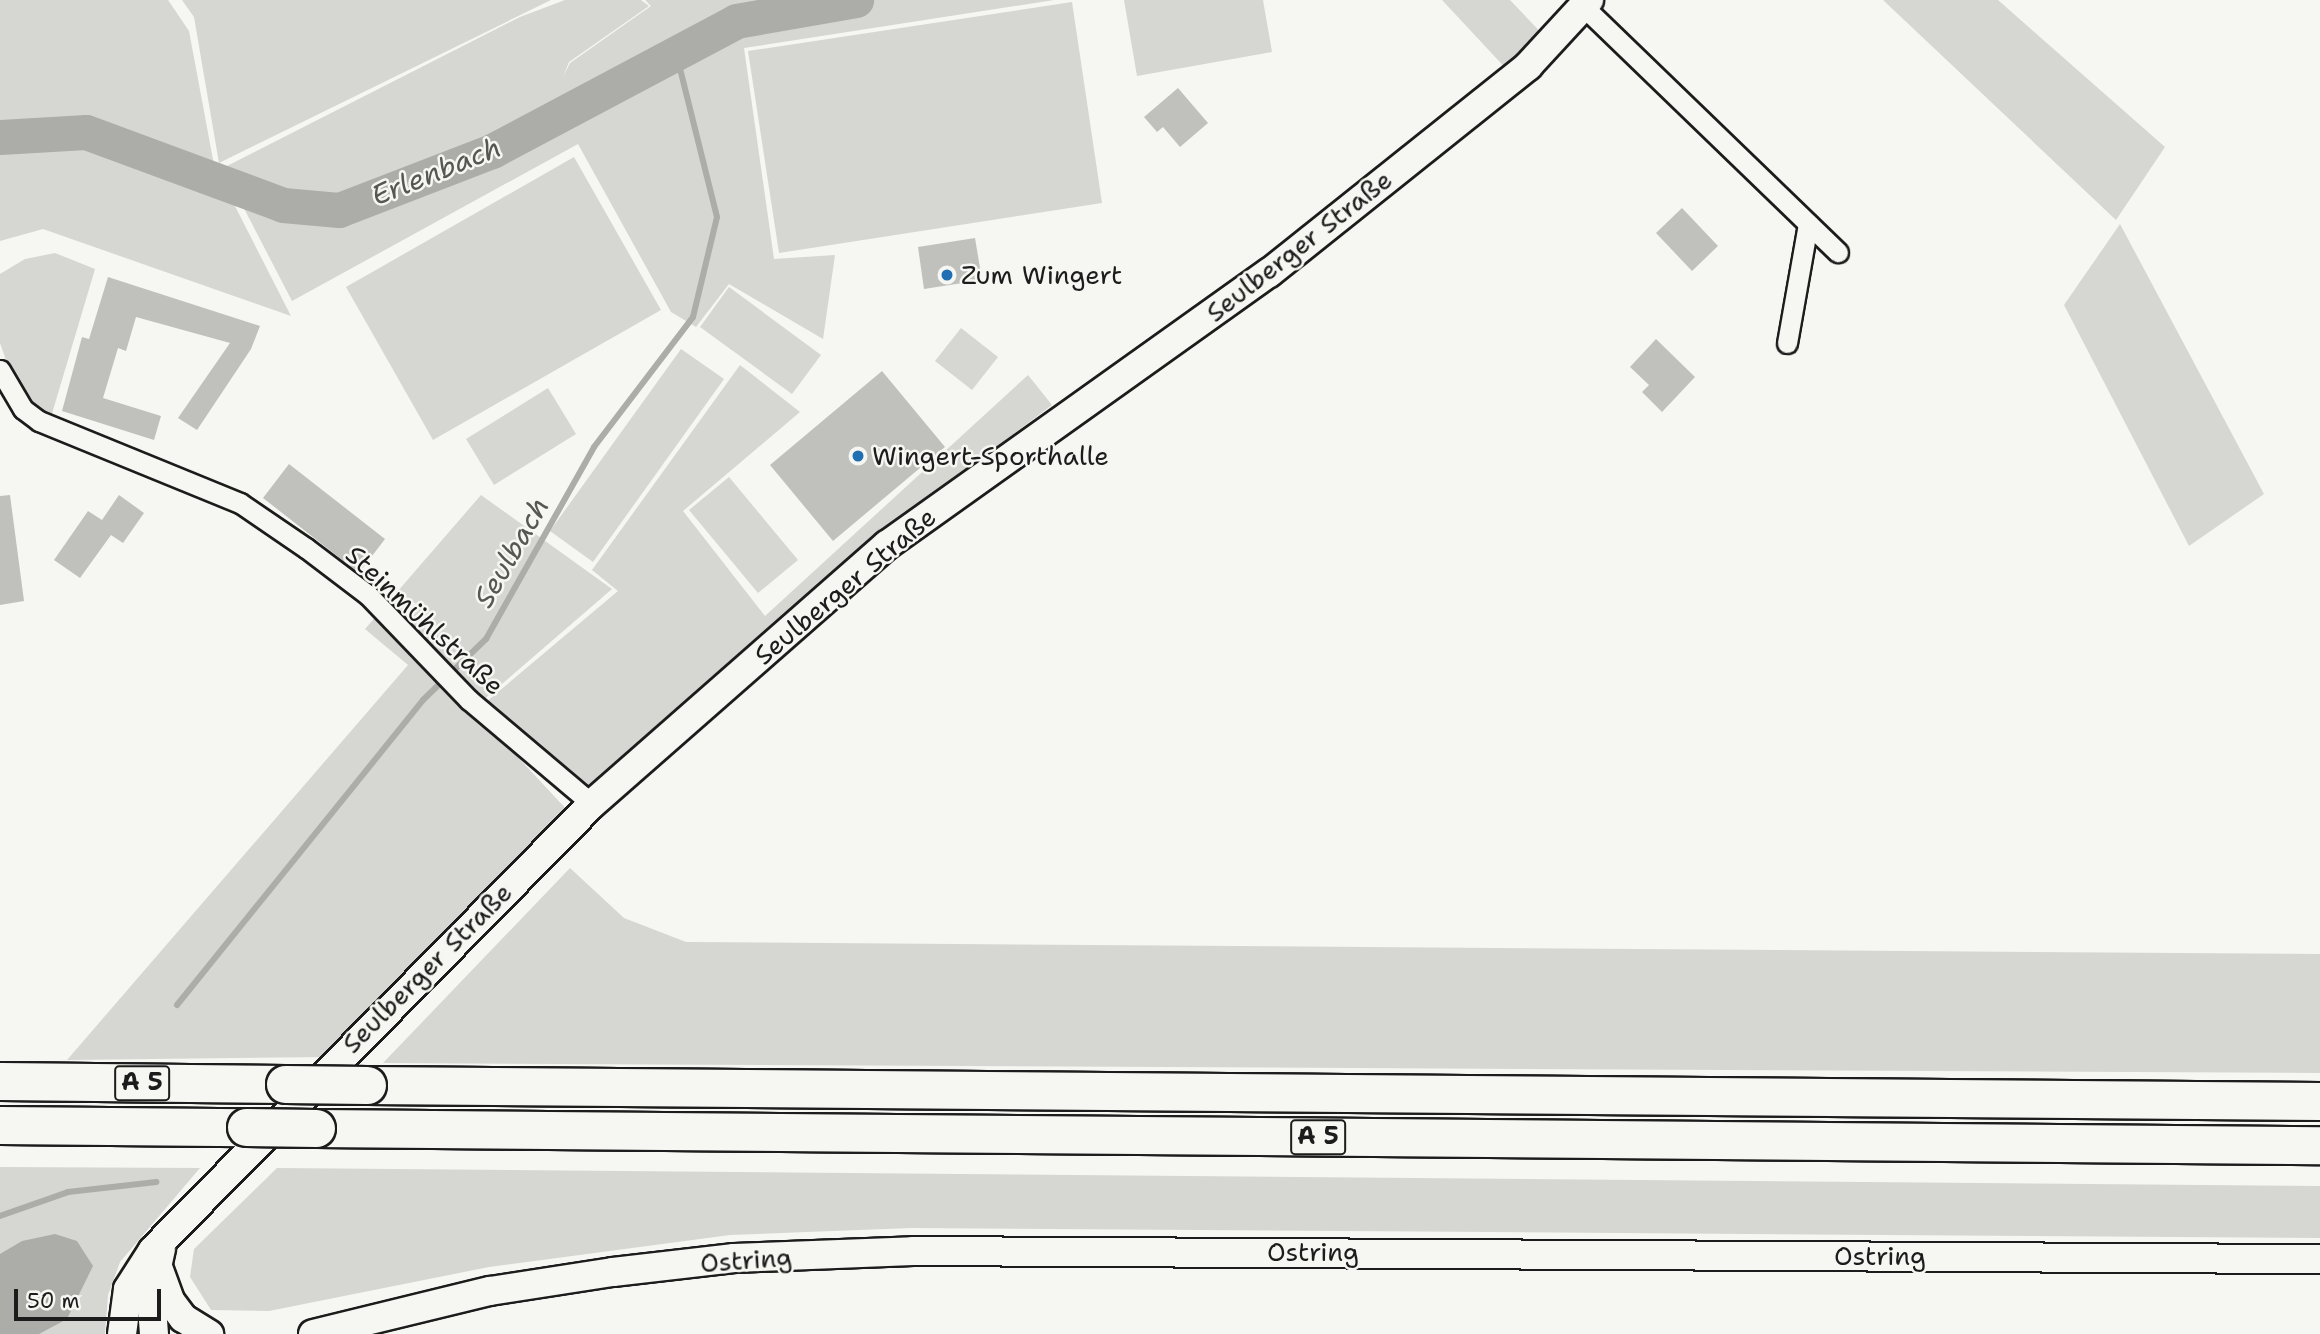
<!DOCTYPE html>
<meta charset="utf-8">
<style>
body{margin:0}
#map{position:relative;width:2320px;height:1334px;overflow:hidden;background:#f6f6f2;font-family:"Shantell Sans",sans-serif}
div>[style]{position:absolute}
.green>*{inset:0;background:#d6d6d2}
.water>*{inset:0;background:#acaca9}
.stream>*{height:6px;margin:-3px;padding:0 3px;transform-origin:3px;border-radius:3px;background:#acaca9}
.river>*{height:35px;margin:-17.5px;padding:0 17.5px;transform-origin:17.5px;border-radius:17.5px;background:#acaca9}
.building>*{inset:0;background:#c0c0bd}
.roads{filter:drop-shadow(2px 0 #1c1c1c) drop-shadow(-2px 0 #1c1c1c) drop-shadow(0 2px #1c1c1c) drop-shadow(0 -2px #1c1c1c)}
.street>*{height:19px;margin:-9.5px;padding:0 9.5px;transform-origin:9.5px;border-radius:9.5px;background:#f6f6f2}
.secondary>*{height:28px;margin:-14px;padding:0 14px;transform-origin:14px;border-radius:14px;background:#f6f6f2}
.highway>*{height:37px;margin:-18.5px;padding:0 18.5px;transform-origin:18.5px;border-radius:18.5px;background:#f6f6f2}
.bridges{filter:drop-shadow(2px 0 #1c1c1c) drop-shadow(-2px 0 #1c1c1c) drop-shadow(0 2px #1c1c1c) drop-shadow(0 -2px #1c1c1c)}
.highway-bridge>*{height:37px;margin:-18.5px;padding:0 18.5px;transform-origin:18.5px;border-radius:18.5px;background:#f6f6f2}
.dots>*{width:19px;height:19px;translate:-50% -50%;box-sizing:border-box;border:4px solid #f6f6f2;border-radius:50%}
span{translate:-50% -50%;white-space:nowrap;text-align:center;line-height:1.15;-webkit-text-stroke:5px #f6f6f2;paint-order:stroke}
.shield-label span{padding:2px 5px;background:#f6f6f2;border:2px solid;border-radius:5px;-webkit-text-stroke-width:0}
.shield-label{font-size:24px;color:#1c1c1c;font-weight:700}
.street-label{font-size:26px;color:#1c1c1c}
.poi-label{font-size:26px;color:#1c1c1c}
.left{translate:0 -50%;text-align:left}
.water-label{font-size:28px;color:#565654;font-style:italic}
.scale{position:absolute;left:14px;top:1289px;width:147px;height:32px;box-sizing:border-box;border:4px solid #1c1c1c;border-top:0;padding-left:9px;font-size:21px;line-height:24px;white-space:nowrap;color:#1c1c1c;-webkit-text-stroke:5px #f6f6f2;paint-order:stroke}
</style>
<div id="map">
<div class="green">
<div style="clip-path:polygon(0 0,168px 0,189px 31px,214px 165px,291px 316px,43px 229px,0 241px)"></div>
<div style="clip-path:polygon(182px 0,551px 0,219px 163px,194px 17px)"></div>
<div style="clip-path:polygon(565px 0,641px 0,649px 6px,569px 62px,563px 77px,570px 63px,651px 6px,645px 0,1054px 0,744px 48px,774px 259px,835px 255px,823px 339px,729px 284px,696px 327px,671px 312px,578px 144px,292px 301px,223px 168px,520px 17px)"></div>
<div style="clip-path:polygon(1124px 0,1263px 0,1272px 52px,1137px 76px)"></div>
<div style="clip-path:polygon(1442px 0,1510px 0,1548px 40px,1511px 74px)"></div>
<div style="clip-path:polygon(1883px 0,1998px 0,2165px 147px,2116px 220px)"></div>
<div style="clip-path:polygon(1072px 2px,1102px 203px,779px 253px,748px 51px)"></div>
<div style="clip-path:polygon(574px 157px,661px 310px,433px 440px,346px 287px)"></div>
<div style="clip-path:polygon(2120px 224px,2264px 494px,2189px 546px,2064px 305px)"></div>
<div style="clip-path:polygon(55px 253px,95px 269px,51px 417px,32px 411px,15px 386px,0 343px,0 274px,25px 259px)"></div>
<div style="clip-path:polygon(729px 287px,821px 355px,792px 394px,700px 327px)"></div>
<div style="clip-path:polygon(961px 328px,998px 357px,972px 390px,935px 361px)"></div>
<div style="clip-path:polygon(681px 349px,724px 379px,593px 562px,550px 531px)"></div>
<div style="clip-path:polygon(740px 365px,800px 412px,683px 511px,765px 616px,1028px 375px,1052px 405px,876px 537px,587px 794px,479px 708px,618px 591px,592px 570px)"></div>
<div style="clip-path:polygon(548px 388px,576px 434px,494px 485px,466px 439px)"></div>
<div style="clip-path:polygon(729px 477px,798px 560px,758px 593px,689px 510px)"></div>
<div style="clip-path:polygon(481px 495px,612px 589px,473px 709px,568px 811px,330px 1057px,67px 1060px,408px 665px,365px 629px)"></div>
<div style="clip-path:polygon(570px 868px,624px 918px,686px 942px,2320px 954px,2320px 1073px,383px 1063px)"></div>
<div style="clip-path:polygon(0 1167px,200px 1168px,120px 1262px,108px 1295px,105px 1334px,0 1334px)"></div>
<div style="clip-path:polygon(277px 1168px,2320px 1186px,2320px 1238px,911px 1228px,730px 1235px,489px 1267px,269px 1311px,211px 1310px,190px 1277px,194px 1249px)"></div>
</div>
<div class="water">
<div style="clip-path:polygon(55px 1234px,77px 1241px,93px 1266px,67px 1319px,39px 1334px,0 1334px,0 1254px,22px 1241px)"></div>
</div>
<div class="stream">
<div style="left:177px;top:1005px;width:392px;rotate:-51.1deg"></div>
<div style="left:423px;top:700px;width:88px;rotate:-44.1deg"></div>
<div style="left:486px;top:639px;width:220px;rotate:-60.6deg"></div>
<div style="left:594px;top:447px;width:163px;rotate:-52.7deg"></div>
<div style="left:693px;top:317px;width:103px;rotate:-76.5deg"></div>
<div style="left:717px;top:217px;width:169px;rotate:-104deg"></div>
<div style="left:0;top:1216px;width:72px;rotate:-19.4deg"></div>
<div style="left:68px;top:1192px;width:89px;rotate:-6.5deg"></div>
</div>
<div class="river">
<div style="left:0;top:137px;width:86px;rotate:-3.3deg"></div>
<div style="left:86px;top:132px;width:210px;rotate:20.3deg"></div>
<div style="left:283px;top:205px;width:56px;rotate:5.1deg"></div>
<div style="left:339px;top:210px;width:164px;rotate:-21.1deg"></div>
<div style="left:492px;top:151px;width:276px;rotate:-28deg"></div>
<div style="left:736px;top:21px;width:122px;rotate:-9.9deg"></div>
</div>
<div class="building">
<div style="clip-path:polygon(1178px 88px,1208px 123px,1180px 147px,1163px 127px,1157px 132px,1144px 117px)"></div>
<div style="clip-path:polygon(1682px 208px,1718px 246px,1692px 271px,1656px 233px)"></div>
<div style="clip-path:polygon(975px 238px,982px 280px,924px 289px,918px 247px)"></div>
<div style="clip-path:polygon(108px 277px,260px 326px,251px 349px,197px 430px,178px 418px,230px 343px,136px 317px,126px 351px,118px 348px,103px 398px,161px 416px,154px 440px,62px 411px,82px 337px,89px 339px)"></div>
<div style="clip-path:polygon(1656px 339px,1695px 377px,1662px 412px,1642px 392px,1649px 385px,1630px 367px)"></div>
<div style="clip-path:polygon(882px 371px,945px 447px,833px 541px,770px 465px)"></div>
<div style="clip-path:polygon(289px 464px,385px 539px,359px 573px,263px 498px)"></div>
<div style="clip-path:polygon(10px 495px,24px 601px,0 605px,0 496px)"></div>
<div style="clip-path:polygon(119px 495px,144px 513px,123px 543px,111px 535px,80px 578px,54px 560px,88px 511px,102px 520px)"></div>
</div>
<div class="roads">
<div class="street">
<div style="left:1584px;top:7px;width:353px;rotate:44deg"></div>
<div style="left:1787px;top:343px;width:121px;rotate:-80deg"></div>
<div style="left:0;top:370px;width:45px;rotate:59.5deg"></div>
<div style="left:23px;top:409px;width:20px;rotate:37deg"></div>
<div style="left:39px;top:421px;width:217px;rotate:22.2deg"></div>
<div style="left:240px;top:503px;width:80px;rotate:34.3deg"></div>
<div style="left:306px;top:548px;width:78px;rotate:37.2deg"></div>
<div style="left:368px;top:595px;width:146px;rotate:46.1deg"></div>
<div style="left:469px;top:700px;width:161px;rotate:40.2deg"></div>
</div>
<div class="secondary">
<div style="left:158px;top:1267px;width:37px;rotate:70deg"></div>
<div style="left:171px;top:1302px;width:20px;rotate:53deg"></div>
<div style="left:183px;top:1318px;width:31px;rotate:32deg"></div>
<div style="left:122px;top:1334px;width:45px;rotate:-82.4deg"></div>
<div style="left:128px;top:1289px;width:46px;rotate:-57.3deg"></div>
<div style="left:153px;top:1250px;width:626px;rotate:-45.45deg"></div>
<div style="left:592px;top:804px;width:393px;rotate:-41.3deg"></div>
<div style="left:887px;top:545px;width:469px;rotate:-35.5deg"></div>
<div style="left:1269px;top:273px;width:332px;rotate:-38.6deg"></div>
<div style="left:1528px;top:66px;width:90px;rotate:-47.3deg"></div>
<div style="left:154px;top:1334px;width:40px;rotate:-94.3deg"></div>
<div style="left:151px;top:1294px;width:46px;rotate:-77.5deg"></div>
<div style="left:313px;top:1334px;width:182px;rotate:-13.7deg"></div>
<div style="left:490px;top:1291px;width:124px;rotate:-8.8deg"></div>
<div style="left:613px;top:1272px;width:122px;rotate:-6.6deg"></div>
<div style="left:734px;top:1258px;width:179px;rotate:-2.2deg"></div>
<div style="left:913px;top:1251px;width:1407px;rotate:0.33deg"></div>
</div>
<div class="highway">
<div style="left:0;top:1081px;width:285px;rotate:0.6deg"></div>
<div style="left:367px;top:1085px;width:1953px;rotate:0.47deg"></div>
<div style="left:0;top:1125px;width:246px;rotate:0.5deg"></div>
<div style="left:316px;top:1128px;width:2004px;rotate:0.49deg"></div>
</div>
</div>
<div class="bridges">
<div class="highway-bridge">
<div style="left:285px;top:1084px;width:82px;rotate:0.7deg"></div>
<div style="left:246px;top:1127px;width:70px;rotate:0.8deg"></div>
</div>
</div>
<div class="dots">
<div style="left:947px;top:275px;background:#1f6fb2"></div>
<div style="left:858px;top:456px;background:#1f6fb2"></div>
</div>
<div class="shield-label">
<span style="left:142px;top:1083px">A 5</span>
<span style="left:1318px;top:1137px">A 5</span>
</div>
<div class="street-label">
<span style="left:1299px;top:246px;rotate:-38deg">Seulberger Straße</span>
<span style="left:845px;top:586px;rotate:-40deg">Seulberger Straße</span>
<span style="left:425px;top:620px;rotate:43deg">Steinmühlstraße</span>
<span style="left:427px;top:968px;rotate:-45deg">Seulberger Straße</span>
<span style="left:1313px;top:1252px">Ostring</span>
<span style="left:1880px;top:1256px">Ostring</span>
<span style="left:746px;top:1260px;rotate:-4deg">Ostring</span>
</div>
<div class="poi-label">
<span class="left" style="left:961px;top:275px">Zum Wingert</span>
<span class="left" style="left:872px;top:456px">Wingert-Sporthalle</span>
</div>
<div class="water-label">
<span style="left:436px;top:171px;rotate:-22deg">Erlenbach</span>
<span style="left:511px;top:552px;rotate:-60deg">Seulbach</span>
</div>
<div class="scale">50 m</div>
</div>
